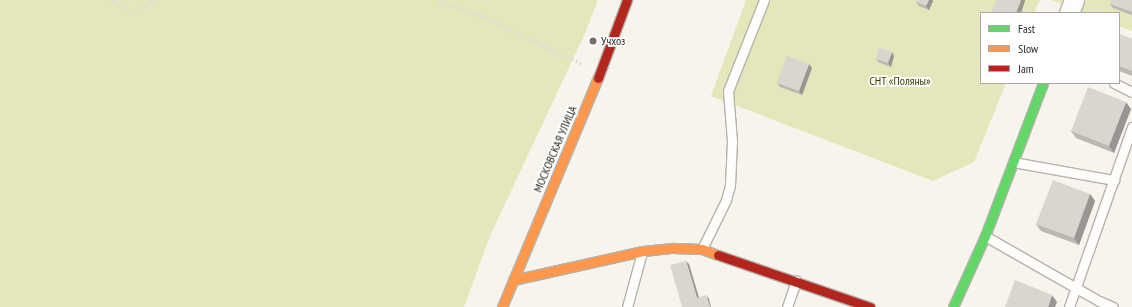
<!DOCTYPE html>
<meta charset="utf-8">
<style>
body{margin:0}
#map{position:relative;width:1132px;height:307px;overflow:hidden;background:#f6f4ec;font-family:"PT Sans Narrow",sans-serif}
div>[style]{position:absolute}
.green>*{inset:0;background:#e3e7b9}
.path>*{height:2.5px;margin-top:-1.25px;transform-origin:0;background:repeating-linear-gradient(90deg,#dcdcda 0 2px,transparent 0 4px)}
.roads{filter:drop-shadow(1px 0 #b4b3ac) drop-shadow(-1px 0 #b4b3ac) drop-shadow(0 1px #b4b3ac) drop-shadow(0 -1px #b4b3ac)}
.lane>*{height:9px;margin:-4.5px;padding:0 4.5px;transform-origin:4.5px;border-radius:4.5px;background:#fefdfc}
.street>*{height:19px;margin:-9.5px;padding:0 9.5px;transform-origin:9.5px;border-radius:9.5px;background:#fefdfc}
.fast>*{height:9px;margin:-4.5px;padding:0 4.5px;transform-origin:4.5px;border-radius:4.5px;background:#63d668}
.slow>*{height:9px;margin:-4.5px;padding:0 4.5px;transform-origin:4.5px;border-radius:4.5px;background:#ff974d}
.jam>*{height:9px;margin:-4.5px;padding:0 4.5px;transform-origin:4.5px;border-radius:4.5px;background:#b3261e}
.wall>*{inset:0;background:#bbb8b3}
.shaded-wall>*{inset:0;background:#989692}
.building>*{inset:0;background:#d9d6d0}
.dots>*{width:11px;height:11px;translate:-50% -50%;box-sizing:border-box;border:2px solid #fff;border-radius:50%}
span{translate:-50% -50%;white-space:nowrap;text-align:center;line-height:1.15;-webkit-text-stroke:3.5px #fff;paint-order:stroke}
.poi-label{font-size:12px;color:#2a2923}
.left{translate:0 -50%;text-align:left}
.park-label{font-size:12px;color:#393d00}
.street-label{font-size:12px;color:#2a2923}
.legend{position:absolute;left:980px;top:12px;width:140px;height:72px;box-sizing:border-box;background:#fff;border:1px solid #aaa9a7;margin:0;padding:5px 7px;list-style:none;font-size:12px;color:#2a2923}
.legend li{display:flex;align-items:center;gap:8px;height:20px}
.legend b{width:20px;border:1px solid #aaa9a7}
</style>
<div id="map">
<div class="green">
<div style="clip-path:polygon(0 0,598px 0,586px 31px,490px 236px,464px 307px,0 307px)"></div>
<div style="clip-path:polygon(746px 0,1040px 0,1034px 13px,981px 13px,981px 83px,1006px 83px,974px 162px,933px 181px,711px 96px)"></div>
<div style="clip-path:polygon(1051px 0,1132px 0,1132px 31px,1119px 26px,1119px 13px,1085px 13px)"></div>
</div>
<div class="path">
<div style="left:112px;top:0;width:24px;rotate:30deg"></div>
<div style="left:133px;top:12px;width:26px;rotate:-28deg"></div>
<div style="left:439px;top:0;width:46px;rotate:20.4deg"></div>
<div style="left:482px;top:16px;width:111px;rotate:25.6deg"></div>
</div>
<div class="roads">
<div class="lane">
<div style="left:1114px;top:83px;width:20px;rotate:27deg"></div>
<div style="left:1013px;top:162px;width:103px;rotate:10.1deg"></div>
<div style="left:985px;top:236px;width:131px;rotate:29.7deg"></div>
<div style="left:1099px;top:301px;width:15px;rotate:23deg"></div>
<div style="left:702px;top:249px;width:55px;rotate:-63.9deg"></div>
<div style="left:726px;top:200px;width:16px;rotate:-75deg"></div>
<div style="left:730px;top:185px;width:44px;rotate:-87.4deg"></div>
<div style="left:732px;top:141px;width:50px;rotate:-94.6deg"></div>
<div style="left:728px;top:91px;width:98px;rotate:-68.4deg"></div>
<div style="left:627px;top:307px;width:57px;rotate:-74.7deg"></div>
<div style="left:787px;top:307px;width:28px;rotate:-71deg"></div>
<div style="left:1069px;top:307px;width:191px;rotate:-70.7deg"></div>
</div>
<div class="street">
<div style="left:1069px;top:13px;width:14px;rotate:-69deg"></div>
</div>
<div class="fast">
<div style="left:953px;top:307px;width:78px;rotate:-65.7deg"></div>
<div style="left:985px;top:236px;width:164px;rotate:-69.2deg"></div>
</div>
<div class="slow">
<div style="left:513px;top:280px;width:133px;rotate:-12.6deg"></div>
<div style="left:643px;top:251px;width:30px;rotate:-6deg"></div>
<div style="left:673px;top:248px;width:29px;rotate:2deg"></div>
<div style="left:702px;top:249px;width:17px;rotate:21deg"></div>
<div style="left:502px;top:307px;width:248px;rotate:-67.3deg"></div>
</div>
<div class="jam">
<div style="left:598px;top:78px;width:83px;rotate:-69.6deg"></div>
<div style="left:718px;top:255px;width:161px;rotate:18.9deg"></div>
</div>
</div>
<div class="wall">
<div style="clip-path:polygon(917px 0,932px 0,933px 1px,929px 10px,919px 6px,916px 2px)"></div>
<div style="clip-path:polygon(1132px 0,1132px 15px,1113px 8px,1110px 4px)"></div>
<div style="clip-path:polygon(1119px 34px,1132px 39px,1132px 76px,1119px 71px)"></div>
<div style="clip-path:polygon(894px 56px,891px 67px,878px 62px,876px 59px)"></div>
<div style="clip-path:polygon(812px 68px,802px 95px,780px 87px,777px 83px)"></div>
<div style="clip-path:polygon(1131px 109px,1114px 153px,1076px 138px,1071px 131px)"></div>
<div style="clip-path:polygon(1090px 194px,1095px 201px,1079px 245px,1041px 231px,1036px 224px)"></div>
</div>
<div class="shaded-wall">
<div style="clip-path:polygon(929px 0,932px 0,933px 1px,929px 10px,926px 6px)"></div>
<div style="clip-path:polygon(1021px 0,1025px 0,1025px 1px,1021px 13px,1016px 13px)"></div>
<div style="clip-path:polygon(892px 52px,894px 56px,891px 67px,888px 63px)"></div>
<div style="clip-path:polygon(809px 64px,812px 68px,802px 95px,799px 91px)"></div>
<div style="clip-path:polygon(1126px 102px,1131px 109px,1114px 153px,1109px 146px)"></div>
<div style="clip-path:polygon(1090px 194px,1095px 201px,1079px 245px,1074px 238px)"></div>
<div style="clip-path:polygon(686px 261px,689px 264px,700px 301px,697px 298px)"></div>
<div style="clip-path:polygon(706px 295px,709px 299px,711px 307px,710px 307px)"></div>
<div style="clip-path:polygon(1052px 295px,1057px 302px,1055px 307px,1048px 307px)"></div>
</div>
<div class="building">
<div style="clip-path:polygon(917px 0,929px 0,926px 6px,916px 2px)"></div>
<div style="clip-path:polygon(996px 0,1021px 0,1016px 13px,997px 13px,992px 11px)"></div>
<div style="clip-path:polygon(1112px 0,1132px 0,1132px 12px,1110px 4px)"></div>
<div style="clip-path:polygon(1119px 34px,1132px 39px,1132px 71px,1119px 66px)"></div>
<div style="clip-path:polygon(879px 48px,892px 52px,888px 63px,876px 59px)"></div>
<div style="clip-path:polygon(787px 56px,809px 64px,799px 91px,777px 83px)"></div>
<div style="clip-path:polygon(1088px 87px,1126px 102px,1109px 146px,1071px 131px)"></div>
<div style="clip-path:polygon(1053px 180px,1090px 194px,1074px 238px,1036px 224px)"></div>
<div style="clip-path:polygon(686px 261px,697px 298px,706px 295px,710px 307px,682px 307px,670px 265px)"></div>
<div style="clip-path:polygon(1015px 280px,1052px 295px,1048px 307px,1005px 307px)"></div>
</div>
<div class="dots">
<div style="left:593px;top:41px;background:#717069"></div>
</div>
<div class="poi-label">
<span class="left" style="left:601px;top:41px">Учхоз</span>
</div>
<div class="park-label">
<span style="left:900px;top:81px">СНТ «Поляны»</span>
</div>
<div class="street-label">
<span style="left:555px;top:149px;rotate:-67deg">МОСКОВСКАЯ УЛИЦА</span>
</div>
<ul class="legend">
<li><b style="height:5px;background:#63d668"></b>Fast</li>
<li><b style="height:5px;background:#ff974d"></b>Slow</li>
<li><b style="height:5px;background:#b3261e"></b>Jam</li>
</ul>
</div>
